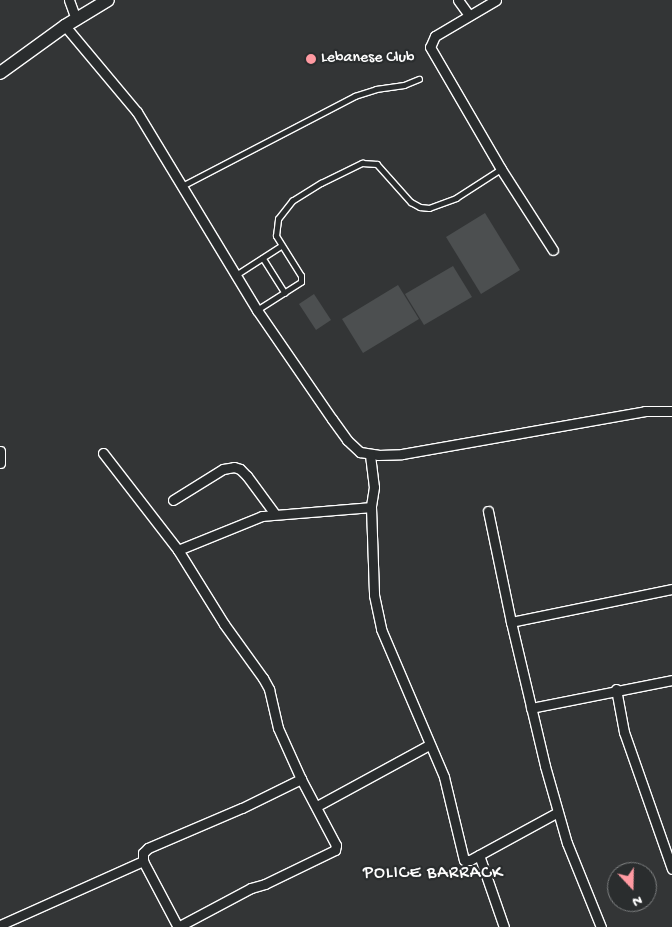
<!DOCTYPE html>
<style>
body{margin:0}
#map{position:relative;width:672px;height:927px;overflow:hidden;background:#333536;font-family:"Gochi Hand",sans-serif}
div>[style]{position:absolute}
.green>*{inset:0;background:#4c4f50}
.roads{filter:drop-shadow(1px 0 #fff) drop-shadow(-1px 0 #fff) drop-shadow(0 1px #fff) drop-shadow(0 -1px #fff)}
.lane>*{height:4.5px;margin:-2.25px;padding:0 2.25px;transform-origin:2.25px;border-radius:2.25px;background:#2a2d2e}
.street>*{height:9px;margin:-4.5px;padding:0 4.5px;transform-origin:4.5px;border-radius:4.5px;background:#2a2d2e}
.secondary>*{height:12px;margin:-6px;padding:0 6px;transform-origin:6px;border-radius:6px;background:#2a2d2e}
.dots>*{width:14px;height:14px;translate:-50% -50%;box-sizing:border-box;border:2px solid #2a2d2e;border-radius:50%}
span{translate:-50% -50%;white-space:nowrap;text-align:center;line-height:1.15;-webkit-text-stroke:4.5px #2a2d2e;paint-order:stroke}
.poi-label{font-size:16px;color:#fff}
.left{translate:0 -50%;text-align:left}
.neighbourhood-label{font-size:18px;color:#fff;letter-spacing:1px}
.north{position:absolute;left:607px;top:862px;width:50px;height:50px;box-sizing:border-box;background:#2a2d2e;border:1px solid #7f8182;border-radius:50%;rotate:159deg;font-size:14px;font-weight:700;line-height:20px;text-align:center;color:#fff}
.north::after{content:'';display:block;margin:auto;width:18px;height:22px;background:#ff9aa2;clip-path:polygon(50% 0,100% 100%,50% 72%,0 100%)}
</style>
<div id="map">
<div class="green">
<div style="clip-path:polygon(485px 213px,520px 270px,481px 294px,446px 237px)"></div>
<div style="clip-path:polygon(453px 266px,472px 297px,424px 325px,405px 294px)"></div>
<div style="clip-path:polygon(398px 285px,419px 319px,363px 353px,342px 319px)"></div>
<div style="clip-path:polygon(314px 294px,331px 320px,316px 330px,299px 304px)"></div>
</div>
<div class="roads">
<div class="lane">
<div style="left:182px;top:186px;width:195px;rotate:-27.5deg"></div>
<div style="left:355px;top:96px;width:22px;rotate:-18deg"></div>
<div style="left:376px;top:89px;width:28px;rotate:-8deg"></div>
<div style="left:404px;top:85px;width:16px;rotate:-22deg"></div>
<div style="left:263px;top:258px;width:41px;rotate:57.8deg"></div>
<div style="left:236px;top:275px;width:54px;rotate:-32.8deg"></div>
<div style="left:257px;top:310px;width:52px;rotate:-32.5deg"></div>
<div style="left:301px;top:282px;width:6px;rotate:-90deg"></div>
<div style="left:301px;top:276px;width:47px;rotate:-122deg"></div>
<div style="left:276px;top:236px;width:17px;rotate:-83deg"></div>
<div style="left:278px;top:219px;width:23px;rotate:-52deg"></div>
<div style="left:292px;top:201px;width:34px;rotate:-32deg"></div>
<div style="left:321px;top:183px;width:46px;rotate:-26deg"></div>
<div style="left:362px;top:163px;width:15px;rotate:4deg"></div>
<div style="left:377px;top:164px;width:51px;rotate:48.2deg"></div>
<div style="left:411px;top:202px;width:10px;rotate:29deg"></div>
<div style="left:420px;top:207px;width:9px;rotate:6deg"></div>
<div style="left:429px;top:208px;width:29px;rotate:-20deg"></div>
<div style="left:456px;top:198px;width:54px;rotate:-32.8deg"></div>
</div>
<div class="street">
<div style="left:69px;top:0;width:20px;rotate:70deg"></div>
<div style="left:458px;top:0;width:19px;rotate:54deg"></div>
<div style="left:496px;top:0;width:71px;rotate:149.5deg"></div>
<div style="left:435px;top:36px;width:12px;rotate:114deg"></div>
<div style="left:430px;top:47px;width:141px;rotate:59.8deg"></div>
<div style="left:501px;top:169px;width:96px;rotate:57.3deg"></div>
<div style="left:65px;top:26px;width:112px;rotate:50.1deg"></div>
<div style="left:137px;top:112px;width:232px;rotate:58.8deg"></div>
<div style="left:257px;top:310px;width:132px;rotate:55.5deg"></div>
<div style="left:332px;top:419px;width:26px;rotate:54deg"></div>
<div style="left:347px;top:440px;width:18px;rotate:43deg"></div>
<div style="left:360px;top:452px;width:18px;rotate:9deg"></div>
<div style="left:378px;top:455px;width:24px;rotate:-2deg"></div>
<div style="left:402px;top:454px;width:247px;rotate:-10deg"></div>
<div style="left:645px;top:411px;width:27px"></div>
<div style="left:0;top:451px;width:12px;rotate:90deg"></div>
<div style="left:103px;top:453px;width:123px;rotate:52.3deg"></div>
<div style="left:178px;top:550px;width:87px;rotate:58.1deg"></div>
<div style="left:224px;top:624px;width:67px;rotate:54.2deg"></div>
<div style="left:263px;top:678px;width:13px;rotate:61deg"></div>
<div style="left:269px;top:689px;width:40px;rotate:77deg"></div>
<div style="left:278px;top:728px;width:56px;rotate:65.7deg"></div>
<div style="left:301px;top:779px;width:75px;rotate:62.1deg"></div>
<div style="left:336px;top:845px;width:5px;rotate:101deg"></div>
<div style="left:335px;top:850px;width:78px;rotate:154.1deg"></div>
<div style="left:265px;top:884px;width:15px;rotate:164deg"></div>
<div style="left:251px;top:888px;width:83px;rotate:151.9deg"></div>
<div style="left:370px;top:455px;width:32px;rotate:83deg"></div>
<div style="left:374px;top:487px;width:20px;rotate:99deg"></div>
<div style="left:371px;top:507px;width:88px;rotate:88deg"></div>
<div style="left:374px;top:595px;width:35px;rotate:78deg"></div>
<div style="left:381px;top:629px;width:161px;rotate:66.9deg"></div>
<div style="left:444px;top:777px;width:85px;rotate:76.5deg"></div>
<div style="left:464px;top:860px;width:6px"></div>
<div style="left:470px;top:860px;width:100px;rotate:-28.6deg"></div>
<div style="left:173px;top:500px;width:59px;rotate:-31.8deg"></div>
<div style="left:223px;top:469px;width:11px;rotate:-10deg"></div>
<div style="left:234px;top:467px;width:6px;rotate:18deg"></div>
<div style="left:240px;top:469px;width:10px;rotate:45deg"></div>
<div style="left:247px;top:476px;width:47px;rotate:53.6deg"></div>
<div style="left:488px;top:511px;width:113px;rotate:78.3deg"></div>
<div style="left:511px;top:622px;width:164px;rotate:-11.6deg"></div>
<div style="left:178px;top:550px;width:91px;rotate:-22deg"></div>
<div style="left:262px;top:516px;width:109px;rotate:-4.7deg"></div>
<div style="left:511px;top:622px;width:148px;rotate:76.7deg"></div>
<div style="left:545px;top:766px;width:80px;rotate:74.1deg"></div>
<div style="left:567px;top:843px;width:91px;rotate:68deg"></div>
<div style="left:616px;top:689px;width:44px;rotate:79.5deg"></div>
<div style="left:624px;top:732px;width:145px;rotate:70.7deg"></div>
<div style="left:531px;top:708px;width:144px;rotate:-11.2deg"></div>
<div style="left:317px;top:806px;width:128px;rotate:-28.6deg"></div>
<div style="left:479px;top:855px;width:76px;rotate:70.9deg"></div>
<div style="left:143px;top:861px;width:75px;rotate:62.1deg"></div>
<div style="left:0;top:925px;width:157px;rotate:-24.1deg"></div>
<div style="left:143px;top:861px;width:8px;rotate:-90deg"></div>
<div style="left:143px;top:853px;width:7px;rotate:-45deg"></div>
<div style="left:148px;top:848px;width:102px;rotate:-23.1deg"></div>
<div style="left:242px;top:808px;width:66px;rotate:-26.2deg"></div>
</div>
<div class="secondary">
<div style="left:0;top:73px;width:80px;rotate:-35.9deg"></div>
<div style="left:65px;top:26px;width:50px;rotate:-31.2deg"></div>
</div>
</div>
<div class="dots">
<div style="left:311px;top:59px;background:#ff9aa2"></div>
</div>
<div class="poi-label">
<span class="left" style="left:321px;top:59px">Lebanese Club</span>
</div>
<div class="neighbourhood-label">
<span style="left:433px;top:874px">POLICE BARRACK</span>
</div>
<div class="north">N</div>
</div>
